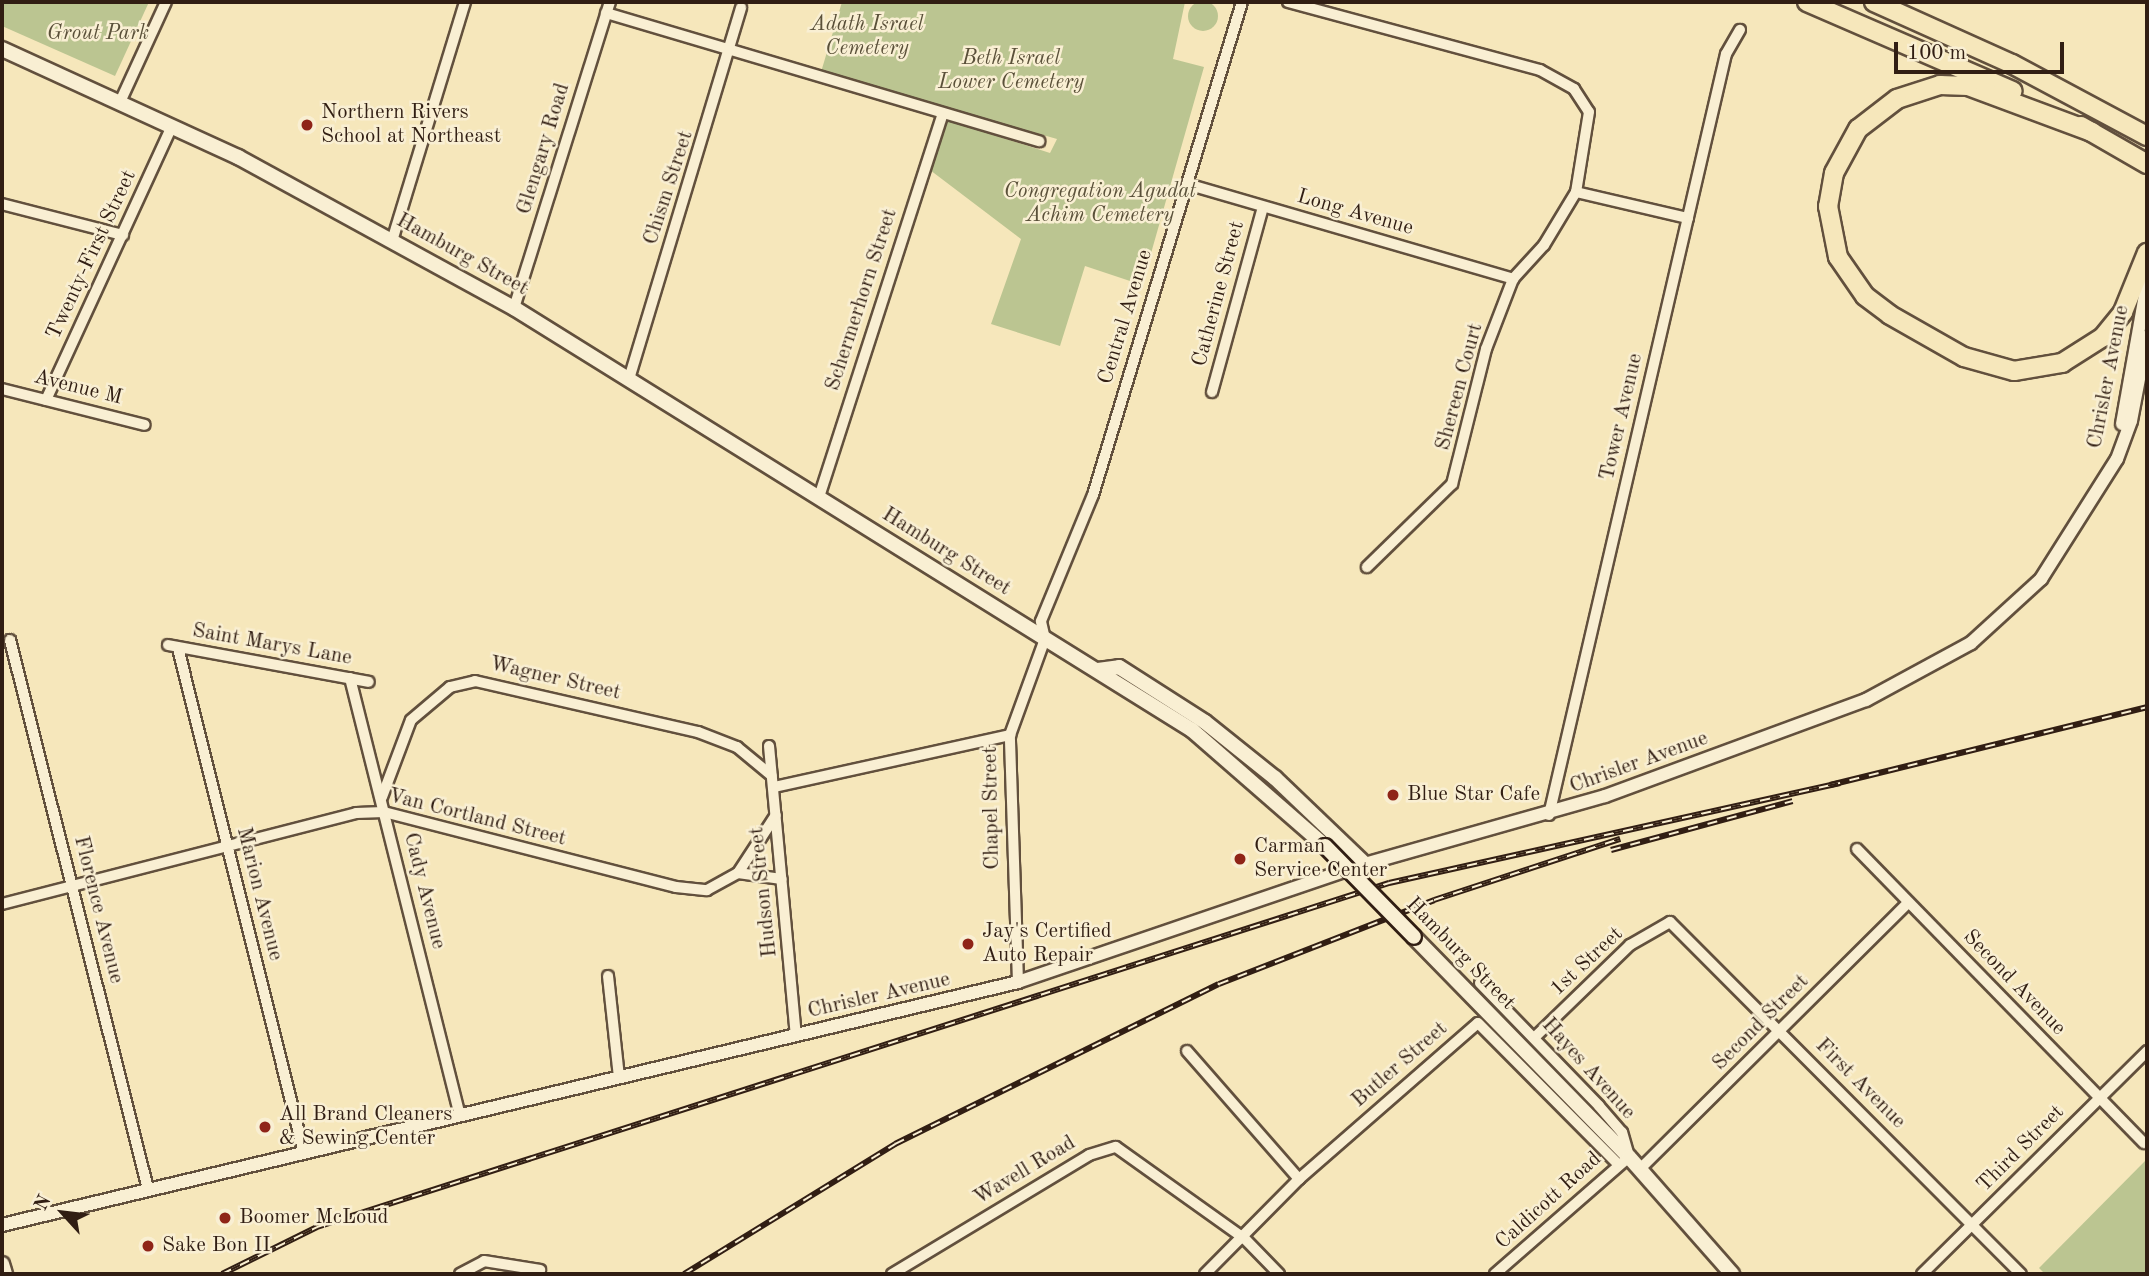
<!DOCTYPE html>
<style>
body{margin:0}
#map{position:relative;width:2149px;height:1276px;overflow:hidden;background:#f6e7bb;font-family:"Old Standard TT",serif}
div>[style]{position:absolute}
.green>*{inset:0;background:#bbc591}
.round{border-radius:50%}
.roads{filter:drop-shadow(2px 0 #62503d) drop-shadow(-2px 0 #62503d) drop-shadow(0 2px #62503d) drop-shadow(0 -2px #62503d)}
.minor>*{height:10px;margin:-5px;padding:0 5px;transform-origin:5px;border-radius:5px;background:#f9efd3}
.tertiary>*{height:12px;margin:-6px;padding:0 6px;transform-origin:6px;border-radius:6px;background:#f9efd3}
.secondary>*{height:14px;margin:-7px;padding:0 7px;transform-origin:7px;border-radius:7px;background:#f9efd3}
.motorway>*{height:18px;margin:-9px;padding:0 9px;transform-origin:9px;border-radius:9px;background:#f6e7bb}
.rail>*{height:6px;margin-top:-3px;transform-origin:0;background:repeating-linear-gradient(90deg,#f9efd3 0 10px,#311e13 0 20px);box-sizing:border-box;border-block:2px solid #311e13}
.bridges{filter:drop-shadow(2px 0 #311e13) drop-shadow(-2px 0 #311e13) drop-shadow(0 2px #311e13) drop-shadow(0 -2px #311e13)}
.secondary-bridge>*{height:14px;margin:-7px;padding:0 7px;transform-origin:7px;border-radius:7px;background:#f9efd3}
.dots>*{width:19px;height:19px;translate:-50% -50%;box-sizing:border-box;border:4px solid #f9efd3;border-radius:50%}
span{translate:-50% -50%;white-space:nowrap;text-align:center;line-height:1.15;-webkit-text-stroke:5px #f9efd3;paint-order:stroke}
.park-label{font-size:21px;color:#5a5039;font-style:italic}
.poi-label{font-size:21px;color:#311e13}
.left{translate:0 -50%;text-align:left}
.street-label{font-size:21px;color:#311e13}
.frame{position:absolute;inset:0;border:4px solid #311e13;pointer-events:none}
.north{position:absolute;left:28px;top:1178px;width:70px;height:70px;-webkit-text-stroke:5px #f9efd3;paint-order:stroke;rotate:297deg;font-size:19px;font-weight:700;line-height:28px;text-align:center;color:#311e13}
.north::after{content:'';display:block;margin:auto;width:24px;height:32px;background:#311e13;clip-path:polygon(50% 0,100% 100%,50% 72%,0 100%)}
.scale{position:absolute;left:1894px;top:42px;width:170px;height:32px;box-sizing:border-box;border:4px solid #311e13;border-top:0;padding-left:9px;font-size:21px;line-height:24px;white-space:nowrap;color:#311e13;-webkit-text-stroke:5px #f9efd3;paint-order:stroke}
</style>
<div id="map">
<div class="green">
<div class="round" style="left:1188px;top:1px;width:30px;height:30px"></div>
<div style="clip-path:polygon(2px 2px,149px 2px,115px 76px,2px 26px)"></div>
<div style="clip-path:polygon(842px 2px,1185px 2px,1173px 59px,1204px 67px,1142px 285px,1085px 266px,1060px 346px,991px 324px,1021px 239px,930px 170px,947px 120px,1050px 153px,1057px 139px,821px 72px)"></div>
<div style="clip-path:polygon(2147px 1159px,2147px 1274px,2045px 1274px,2039px 1268px)"></div>
</div>
<div class="roads">
<div class="minor">
<div style="left:1288px;top:2px;width:261px;rotate:15.1deg"></div>
<div style="left:1540px;top:70px;width:39px;rotate:29deg"></div>
<div style="left:1574px;top:89px;width:27px;rotate:57deg"></div>
<div style="left:1589px;top:112px;width:81px;rotate:99.2deg"></div>
<div style="left:1576px;top:192px;width:62px;rotate:121.1deg"></div>
<div style="left:1544px;top:245px;width:46px;rotate:132.4deg"></div>
<div style="left:1513px;top:279px;width:75px;rotate:111.1deg"></div>
<div style="left:1486px;top:349px;width:139px;rotate:104.1deg"></div>
<div style="left:1452px;top:484px;width:119px;rotate:135.7deg"></div>
<div style="left:606px;top:13px;width:452px;rotate:16.5deg"></div>
<div style="left:120px;top:102px;width:110px;rotate:-65.3deg"></div>
<div style="left:1187px;top:184px;width:340px;rotate:16.2deg"></div>
<div style="left:1576px;top:192px;width:115px;rotate:13.1deg"></div>
<div style="left:2px;top:204px;width:125px;rotate:14.4deg"></div>
<div style="left:392px;top:241px;width:250px;rotate:-73deg"></div>
<div style="left:514px;top:308px;width:321px;rotate:-72.6deg"></div>
<div style="left:629px;top:379px;width:388px;rotate:-73.2deg"></div>
<div style="left:2px;top:389px;width:147px;rotate:14.1deg"></div>
<div style="left:1212px;top:392px;width:192px;rotate:-74.6deg"></div>
<div style="left:46px;top:400px;width:302px;rotate:-65.3deg"></div>
<div style="left:819px;top:497px;width:403px;rotate:-72.1deg"></div>
<div style="left:10px;top:640px;width:566px;rotate:75.89deg"></div>
<div style="left:168px;top:645px;width:204px;rotate:10.4deg"></div>
<div style="left:178px;top:648px;width:516px;rotate:75.99deg"></div>
<div style="left:350px;top:678px;width:451px;rotate:75.9deg"></div>
<div style="left:769px;top:746px;width:290px;rotate:84.7deg"></div>
<div style="left:774px;top:787px;width:242px;rotate:-12.4deg"></div>
<div style="left:382px;top:797px;width:82px;rotate:-69.4deg"></div>
<div style="left:411px;top:720px;width:51px;rotate:-40.2deg"></div>
<div style="left:450px;top:687px;width:26px;rotate:-13deg"></div>
<div style="left:475px;top:681px;width:229px;rotate:12.9deg"></div>
<div style="left:698px;top:732px;width:42px;rotate:21deg"></div>
<div style="left:737px;top:747px;width:45px;rotate:39.6deg"></div>
<div style="left:1549px;top:815px;width:781px;rotate:-76.91deg"></div>
<div style="left:1726px;top:54px;width:28px;rotate:-60deg"></div>
<div style="left:1857px;top:849px;width:411px;rotate:45.7deg"></div>
<div style="left:738px;top:873px;width:44px;rotate:7.8deg"></div>
<div style="left:2px;top:904px;width:366px;rotate:-14.4deg"></div>
<div style="left:356px;top:813px;width:28px;rotate:-2deg"></div>
<div style="left:384px;top:812px;width:301px;rotate:14.4deg"></div>
<div style="left:676px;top:887px;width:31px;rotate:6deg"></div>
<div style="left:707px;top:890px;width:35px;rotate:-29deg"></div>
<div style="left:738px;top:873px;width:69px;rotate:-56.8deg"></div>
<div style="left:608px;top:976px;width:102px;rotate:83.8deg"></div>
<div style="left:1018px;top:982px;width:247px;rotate:-91.9deg"></div>
<div style="left:1010px;top:735px;width:102px;rotate:-70deg"></div>
<div style="left:1045px;top:639px;width:18px;rotate:-103deg"></div>
<div style="left:1041px;top:621px;width:136px;rotate:-67.6deg"></div>
<div style="left:1093px;top:495px;width:515px;rotate:-73.18deg"></div>
<div style="left:1480px;top:983px;width:171px;rotate:45.9deg"></div>
<div style="left:1599px;top:1106px;width:35px;rotate:49deg"></div>
<div style="left:1622px;top:1132px;width:26px;rotate:74deg"></div>
<div style="left:1629px;top:1157px;width:178px;rotate:138.9deg"></div>
<div style="left:1534px;top:1038px;width:134px;rotate:-44.1deg"></div>
<div style="left:1630px;top:945px;width:46px;rotate:-29.9deg"></div>
<div style="left:1670px;top:922px;width:497px;rotate:45.1deg"></div>
<div style="left:1187px;top:1051px;width:170px;rotate:48.8deg"></div>
<div style="left:1640px;top:1169px;width:378px;rotate:-44.8deg"></div>
<div style="left:460px;top:1274px;width:27px;rotate:-28deg"></div>
<div style="left:484px;top:1261px;width:57px;rotate:9.1deg"></div>
<div style="left:892px;top:1274px;width:230px;rotate:-31.1deg"></div>
<div style="left:1089px;top:1155px;width:28px;rotate:-17deg"></div>
<div style="left:1116px;top:1147px;width:158px;rotate:35.5deg"></div>
<div style="left:1245px;top:1239px;width:49px;rotate:45.8deg"></div>
<div style="left:1205px;top:1274px;width:134px;rotate:-45.3deg"></div>
<div style="left:1299px;top:1179px;width:237px;rotate:-41.1deg"></div>
<div style="left:1478px;top:1023px;width:199px;rotate:45.2deg"></div>
<div style="left:1922px;top:1274px;width:317px;rotate:-44.7deg"></div>
</div>
<div class="tertiary">
<div style="left:2122px;top:424px;width:143px;rotate:-79.9deg"></div>
<div style="left:2px;top:1225px;width:1045px;rotate:-13.45deg"></div>
<div style="left:1018px;top:982px;width:367px;rotate:-18.8deg"></div>
<div style="left:1365px;top:864px;width:249px;rotate:-15.8deg"></div>
<div style="left:1605px;top:796px;width:278px;rotate:-20.2deg"></div>
<div style="left:1866px;top:700px;width:119px;rotate:-28.5deg"></div>
<div style="left:1971px;top:643px;width:95px;rotate:-42.4deg"></div>
<div style="left:2041px;top:579px;width:142px;rotate:-57.7deg"></div>
<div style="left:2117px;top:459px;width:40px;rotate:-69.8deg"></div>
<div style="left:2131px;top:421px;width:86px;rotate:-79.2deg"></div>
</div>
<div class="secondary">
<div style="left:2px;top:49px;width:260px;rotate:24.6deg"></div>
<div style="left:238px;top:157px;width:315px;rotate:28.7deg"></div>
<div style="left:514px;top:308px;width:799px;rotate:31.9deg"></div>
<div style="left:1192px;top:730px;width:176px;rotate:41.1deg"></div>
<div style="left:1098px;top:670px;width:21px;rotate:-8deg"></div>
<div style="left:1119px;top:667px;width:102px;rotate:32.6deg"></div>
<div style="left:1205px;top:722px;width:90px;rotate:38.7deg"></div>
<div style="left:1275px;top:778px;width:124px;rotate:43.7deg"></div>
<div style="left:1414px;top:937px;width:308px;rotate:45.7deg"></div>
<div style="left:1629px;top:1157px;width:156px;rotate:48.6deg"></div>
<div style="left:2px;top:1264px;width:10px;rotate:73deg"></div>
</div>
<div class="motorway">
<div style="left:1807px;top:2px;width:224px;rotate:23.4deg"></div>
<div style="left:1874px;top:2px;width:151px;rotate:24.2deg"></div>
<div style="left:2012px;top:64px;width:153px;rotate:28.1deg"></div>
<div style="left:2081px;top:126px;width:76px;rotate:29.9deg"></div>
<div style="left:2092px;top:132px;width:132px;rotate:-159.6deg"></div>
<div style="left:1968px;top:86px;width:28px;rotate:-178deg"></div>
<div style="left:1940px;top:85px;width:45px;rotate:162deg"></div>
<div style="left:1897px;top:99px;width:49px;rotate:142.4deg"></div>
<div style="left:1858px;top:129px;width:50px;rotate:118.6deg"></div>
<div style="left:1834px;top:173px;width:34px;rotate:100deg"></div>
<div style="left:1828px;top:206px;width:52px;rotate:78.9deg"></div>
<div style="left:1838px;top:257px;width:47px;rotate:55.3deg"></div>
<div style="left:1865px;top:296px;width:31px;rotate:37deg"></div>
<div style="left:1890px;top:315px;width:85px;rotate:29.6deg"></div>
<div style="left:1964px;top:357px;width:52px;rotate:15.6deg"></div>
<div style="left:2014px;top:371px;width:49px;rotate:-9.5deg"></div>
<div style="left:2062px;top:363px;width:49px;rotate:-32.4deg"></div>
<div style="left:2103px;top:337px;width:32px;rotate:-51deg"></div>
<div style="left:2123px;top:312px;width:64px;rotate:-67.9deg"></div>
</div>
</div>
<div class="rail">
<div style="left:1830px;top:785px;width:326px;rotate:-13.8deg"></div>
<div style="left:1611px;top:850px;width:188px;rotate:-15.1deg"></div>
<div style="left:222px;top:1274px;width:106px;rotate:-26.3deg"></div>
<div style="left:317px;top:1227px;width:1126px;rotate:-17.79deg"></div>
<div style="left:1389px;top:883px;width:462px;rotate:-12.5deg"></div>
<div style="left:684px;top:1274px;width:248px;rotate:-31.6deg"></div>
<div style="left:895px;top:1144px;width:361px;rotate:-26.3deg"></div>
<div style="left:1219px;top:984px;width:231px;rotate:-21.3deg"></div>
<div style="left:1434px;top:900px;width:196px;rotate:-18.2deg"></div>
</div>
<div class="bridges">
<div class="secondary-bridge">
<div style="left:1325px;top:846px;width:127px;rotate:45.6deg"></div>
</div>
</div>
<div class="dots">
<div style="left:307px;top:125px;background:#8f2418"></div>
<div style="left:1393px;top:795px;background:#8f2418"></div>
<div style="left:1240px;top:859px;background:#8f2418"></div>
<div style="left:968px;top:944px;background:#8f2418"></div>
<div style="left:265px;top:1127px;background:#8f2418"></div>
<div style="left:225px;top:1218px;background:#8f2418"></div>
<div style="left:148px;top:1246px;background:#8f2418"></div>
</div>
<div class="park-label">
<span style="left:867px;top:37px">Adath Israel<br>Cemetery</span>
<span style="left:98px;top:34px">Grout Park</span>
<span style="left:1011px;top:71px">Beth Israel<br>Lower Cemetery</span>
<span style="left:1100px;top:204px">Congregation Agudat<br>Achim Cemetery</span>
</div>
<div class="poi-label">
<span class="left" style="left:321px;top:125px">Northern Rivers<br>School at Northeast</span>
<span class="left" style="left:1407px;top:795px">Blue Star Cafe</span>
<span class="left" style="left:1254px;top:859px">Carman<br>Service Center</span>
<span class="left" style="left:982px;top:944px">Jay's Certified<br>Auto Repair</span>
<span class="left" style="left:279px;top:1127px">All Brand Cleaners<br>&amp; Sewing Center</span>
<span class="left" style="left:239px;top:1218px">Boomer McLoud</span>
<span class="left" style="left:162px;top:1246px">Sake Bon II</span>
</div>
<div class="street-label">
<span style="left:544px;top:149px;rotate:-73deg">Glengary Road</span>
<span style="left:669px;top:188px;rotate:-72deg">Chism Street</span>
<span style="left:1355px;top:213px;rotate:16deg">Long Avenue</span>
<span style="left:92px;top:255px;rotate:-65deg">Twenty-First Street</span>
<span style="left:462px;top:255px;rotate:29deg">Hamburg Street</span>
<span style="left:1219px;top:294px;rotate:-75deg">Catherine Street</span>
<span style="left:862px;top:300px;rotate:-72deg">Schermerhorn Street</span>
<span style="left:1126px;top:317px;rotate:-73deg">Central Avenue</span>
<span style="left:2109px;top:377px;rotate:-79deg">Chrisler Avenue</span>
<span style="left:1460px;top:387px;rotate:-75deg">Shereen Court</span>
<span style="left:78px;top:388px;rotate:14deg">Avenue M</span>
<span style="left:1622px;top:417px;rotate:-77deg">Tower Avenue</span>
<span style="left:946px;top:552px;rotate:32deg">Hamburg Street</span>
<span style="left:272px;top:645px;rotate:10deg">Saint Marys Lane</span>
<span style="left:555px;top:679px;rotate:13deg">Wagner Street</span>
<span style="left:1639px;top:763px;rotate:-20deg">Chrisler Avenue</span>
<span style="left:992px;top:808px;rotate:-91deg">Chapel Street</span>
<span style="left:477px;top:818px;rotate:14deg">Van Cortland Street</span>
<span style="left:424px;top:891px;rotate:76deg">Cady Avenue</span>
<span style="left:764px;top:892px;rotate:-96deg">Hudson Street</span>
<span style="left:259px;top:894px;rotate:76deg">Marion Avenue</span>
<span style="left:98px;top:910px;rotate:76deg">Florence Avenue</span>
<span style="left:1460px;top:954px;rotate:46deg">Hamburg Street</span>
<span style="left:1587px;top:962px;rotate:-43deg">1st Street</span>
<span style="left:2014px;top:983px;rotate:46deg">Second Avenue</span>
<span style="left:879px;top:996px;rotate:-13deg">Chrisler Avenue</span>
<span style="left:1761px;top:1023px;rotate:-45deg">Second Street</span>
<span style="left:1400px;top:1065px;rotate:-41deg">Butler Street</span>
<span style="left:1588px;top:1069px;rotate:48deg">Hayes Avenue</span>
<span style="left:1860px;top:1084px;rotate:45deg">First Avenue</span>
<span style="left:2021px;top:1149px;rotate:-45deg">Third Street</span>
<span style="left:1025px;top:1171px;rotate:-31deg">Wavell Road</span>
<span style="left:1549px;top:1201px;rotate:-42deg">Caldicott Road</span>
</div>
<div class="frame"></div>
<div class="north">N</div>
<div class="scale">100 m</div>
</div>
